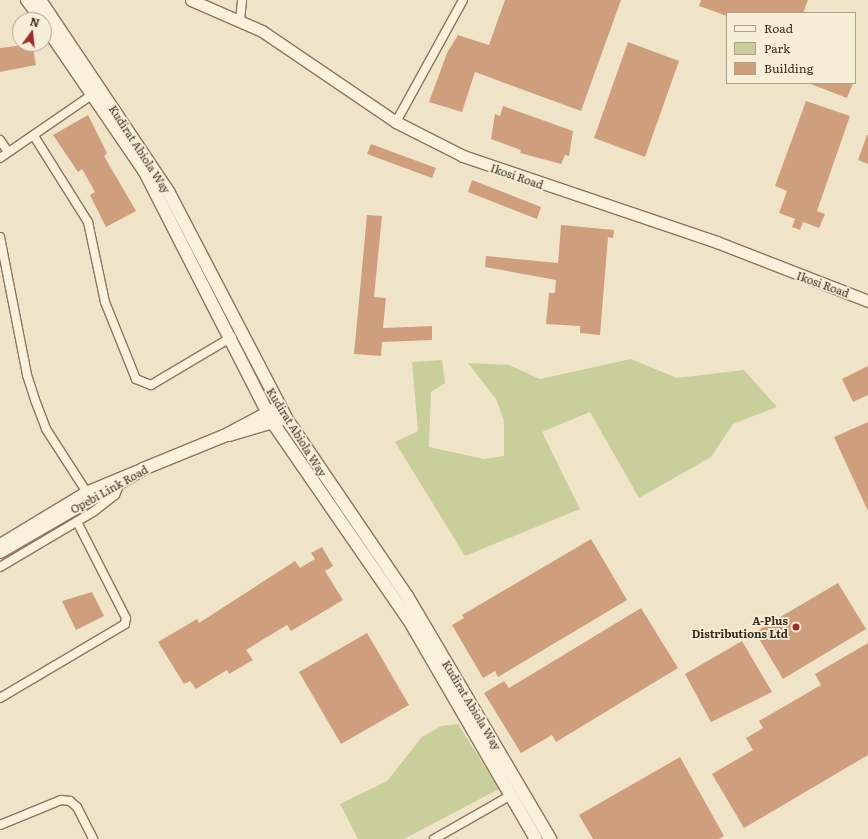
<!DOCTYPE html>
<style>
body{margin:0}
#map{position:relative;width:868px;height:839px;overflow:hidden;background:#f0e4c8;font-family:Literata,serif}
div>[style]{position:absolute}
.green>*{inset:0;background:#c9cf9b}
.building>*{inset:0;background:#cf9f7d}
.roads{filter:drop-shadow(1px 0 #8d765c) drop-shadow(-1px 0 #8d765c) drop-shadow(0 1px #8d765c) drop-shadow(0 -1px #8d765c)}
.minor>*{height:8px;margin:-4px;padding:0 4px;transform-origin:4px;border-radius:4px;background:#faf1dc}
.tertiary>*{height:11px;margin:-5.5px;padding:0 5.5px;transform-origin:5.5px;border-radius:5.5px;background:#faf1dc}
.secondary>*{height:12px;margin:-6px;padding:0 6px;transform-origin:6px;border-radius:6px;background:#faf1dc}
.dots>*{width:11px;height:11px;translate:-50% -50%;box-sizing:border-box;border:2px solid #f7eed8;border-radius:50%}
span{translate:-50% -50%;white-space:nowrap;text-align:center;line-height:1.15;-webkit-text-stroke:3.5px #f7eed8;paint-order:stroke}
.street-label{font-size:11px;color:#3d2e20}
.poi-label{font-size:11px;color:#3d2e20;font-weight:700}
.right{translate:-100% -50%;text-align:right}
.legend{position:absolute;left:726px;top:12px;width:130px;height:72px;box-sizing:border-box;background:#f7eed8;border:1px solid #ada18e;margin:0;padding:5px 7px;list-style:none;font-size:12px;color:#3d2e20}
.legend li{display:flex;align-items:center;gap:8px;height:20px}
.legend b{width:20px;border:1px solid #ada18e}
.north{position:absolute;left:12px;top:12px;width:40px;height:40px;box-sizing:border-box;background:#f7eed8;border:1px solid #ada18e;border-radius:50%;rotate:15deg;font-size:11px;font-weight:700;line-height:16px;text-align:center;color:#3d2e20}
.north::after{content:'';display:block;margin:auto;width:14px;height:18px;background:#9e2a2b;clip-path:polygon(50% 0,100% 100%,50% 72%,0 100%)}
</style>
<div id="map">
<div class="green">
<div style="clip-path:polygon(631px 359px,677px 378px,744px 370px,777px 407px,733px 424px,711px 457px,639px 498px,590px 412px,542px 432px,580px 509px,465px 556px,395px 442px,418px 431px,412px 362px,442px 360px,445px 383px,431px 392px,429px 447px,484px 459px,504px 456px,504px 421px,496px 399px,468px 363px,509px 365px,540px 379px)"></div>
<div style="clip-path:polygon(458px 724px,499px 789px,404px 839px,358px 839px,340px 804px,387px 781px,422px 737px,441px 726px)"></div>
</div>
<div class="building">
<div style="clip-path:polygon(505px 0,621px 0,581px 111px,475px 72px,462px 112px,429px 102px,447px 53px,458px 35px,489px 45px)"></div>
<div style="clip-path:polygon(701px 0,808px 0,803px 13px,727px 16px,699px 6px)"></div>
<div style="clip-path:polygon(628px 42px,679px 61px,645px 157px,594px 138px)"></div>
<div style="clip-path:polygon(32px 44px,36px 65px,0 72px,0 48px)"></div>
<div style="clip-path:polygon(808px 83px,853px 83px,847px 98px)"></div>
<div style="clip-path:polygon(806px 101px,850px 116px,817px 211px,825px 214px,819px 228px,803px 222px,800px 230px,792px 227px,795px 219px,779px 213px,787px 191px,775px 186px)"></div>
<div style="clip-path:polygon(503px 106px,573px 131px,569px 156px,565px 155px,561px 164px,520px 153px,521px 150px,491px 139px,495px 114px,500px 116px)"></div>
<div style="clip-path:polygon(88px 115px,107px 153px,104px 156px,136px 211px,106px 227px,90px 195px,95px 192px,82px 169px,78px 172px,53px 135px)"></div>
<div style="clip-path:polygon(867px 135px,868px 135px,868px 164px,858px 160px)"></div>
<div style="clip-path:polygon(371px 144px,436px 168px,432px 178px,367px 154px)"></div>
<div style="clip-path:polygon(472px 180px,541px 207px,537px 219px,468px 192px)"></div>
<div style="clip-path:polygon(367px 215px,382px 216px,374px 297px,386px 298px,383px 328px,432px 326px,432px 340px,382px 342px,381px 356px,354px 354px)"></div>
<div style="clip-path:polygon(561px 225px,614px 230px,613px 238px,608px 237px,600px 335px,580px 333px,580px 326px,546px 324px,549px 293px,555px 293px,556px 280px,485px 267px,486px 256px,558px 263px)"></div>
<div style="clip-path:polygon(868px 366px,868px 395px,853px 402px,842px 379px)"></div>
<div style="clip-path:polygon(868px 422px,868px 511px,834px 437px)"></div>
<div style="clip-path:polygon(591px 539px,627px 600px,498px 677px,495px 671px,483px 678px,452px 625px,464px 618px,462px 615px)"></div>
<div style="clip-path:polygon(322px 547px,333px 566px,325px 571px,343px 600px,291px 631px,287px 625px,246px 650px,253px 660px,229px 674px,227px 670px,196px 689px,190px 681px,184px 684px,158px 642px,197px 619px,199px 623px,295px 561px,300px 568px,315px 559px,311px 553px)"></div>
<div style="clip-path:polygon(838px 583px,866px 629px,783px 679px,755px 632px)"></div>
<div style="clip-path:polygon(92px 592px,104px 616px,76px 630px,62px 601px)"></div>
<div style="clip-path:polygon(641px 608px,678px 668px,556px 742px,552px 735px,521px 753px,484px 693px,504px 681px,509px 688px)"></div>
<div style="clip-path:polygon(367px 633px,409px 705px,341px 744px,299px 672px)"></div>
<div style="clip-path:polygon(742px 641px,772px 692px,711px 722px,685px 674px)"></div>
<div style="clip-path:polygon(868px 643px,868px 755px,744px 828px,712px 774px,753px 750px,746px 738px,763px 728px,759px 721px,821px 685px,815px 674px)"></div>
<div style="clip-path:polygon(680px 757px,724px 836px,719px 839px,593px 839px,579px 815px)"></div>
</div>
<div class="roads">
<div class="minor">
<div style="left:240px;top:20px;width:20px;rotate:-84deg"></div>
<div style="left:396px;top:122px;width:139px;rotate:-61.2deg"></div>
<div style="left:34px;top:136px;width:102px;rotate:57.9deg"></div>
<div style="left:88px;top:222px;width:82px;rotate:78deg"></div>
<div style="left:105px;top:302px;width:83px;rotate:68.1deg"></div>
<div style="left:136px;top:379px;width:16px;rotate:22deg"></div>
<div style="left:151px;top:385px;width:94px;rotate:-30.7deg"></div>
<div style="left:0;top:140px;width:14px;rotate:56deg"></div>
<div style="left:0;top:158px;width:113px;rotate:-34.5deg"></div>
<div style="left:0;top:237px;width:141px;rotate:78.9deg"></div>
<div style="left:27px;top:375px;width:26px;rotate:72deg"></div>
<div style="left:35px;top:400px;width:31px;rotate:69deg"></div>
<div style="left:46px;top:429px;width:74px;rotate:57.2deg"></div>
<div style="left:0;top:543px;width:100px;rotate:-31.2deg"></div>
<div style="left:86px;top:491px;width:54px;rotate:-22.8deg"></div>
<div style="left:0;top:567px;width:108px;rotate:-30.6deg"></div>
<div style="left:93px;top:512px;width:28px;rotate:-38deg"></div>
<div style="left:115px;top:495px;width:15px;rotate:-67deg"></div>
<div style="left:0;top:698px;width:145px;rotate:-30.6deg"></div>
<div style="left:125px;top:624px;width:6px;rotate:-81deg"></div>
<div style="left:126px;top:618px;width:108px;rotate:-117deg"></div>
<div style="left:0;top:825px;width:66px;rotate:-22.3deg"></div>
<div style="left:61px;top:800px;width:9px;rotate:6deg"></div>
<div style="left:70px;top:801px;width:9px;rotate:41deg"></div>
<div style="left:77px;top:807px;width:36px;rotate:63deg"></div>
<div style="left:434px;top:839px;width:89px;rotate:-29.7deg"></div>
</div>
<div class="tertiary">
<div style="left:191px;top:0;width:77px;rotate:23.6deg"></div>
<div style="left:262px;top:31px;width:162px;rotate:34.2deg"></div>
<div style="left:396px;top:122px;width:75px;rotate:26.9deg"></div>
<div style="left:463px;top:156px;width:268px;rotate:18.7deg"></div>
<div style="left:717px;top:242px;width:162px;rotate:21.3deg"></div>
</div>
<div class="secondary">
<div style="left:27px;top:0;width:25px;rotate:53deg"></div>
<div style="left:40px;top:0;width:232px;rotate:56.2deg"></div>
<div style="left:169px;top:193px;width:254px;rotate:62.5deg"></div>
<div style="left:286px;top:418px;width:215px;rotate:55.8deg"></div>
<div style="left:407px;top:596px;width:282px;rotate:59.5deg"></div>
<div style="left:44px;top:24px;width:179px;rotate:55.7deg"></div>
<div style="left:145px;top:172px;width:282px;rotate:63deg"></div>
<div style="left:273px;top:423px;width:239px;rotate:55.4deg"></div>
<div style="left:409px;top:620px;width:253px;rotate:59.9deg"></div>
<div style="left:229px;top:435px;width:53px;rotate:-16.4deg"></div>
<div style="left:0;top:552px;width:165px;rotate:-30.1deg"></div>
<div style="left:143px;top:469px;width:87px;rotate:-22.2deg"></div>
<div style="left:224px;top:436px;width:58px;rotate:-27.9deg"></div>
</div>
</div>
<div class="dots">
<div style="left:796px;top:627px;background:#9e2a2b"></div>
</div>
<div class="street-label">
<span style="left:140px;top:149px;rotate:57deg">Kudirat Abiola Way</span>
<span style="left:517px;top:176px;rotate:19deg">Ikosi Road</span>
<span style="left:823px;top:284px;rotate:20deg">Ikosi Road</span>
<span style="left:297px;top:432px;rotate:58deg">Kudirat Abiola Way</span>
<span style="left:109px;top:489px;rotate:-29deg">Opebi Link Road</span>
<span style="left:472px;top:705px;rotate:59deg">Kudirat Abiola Way</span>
</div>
<div class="poi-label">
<span class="right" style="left:788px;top:627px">A-Plus<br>Distributions Ltd</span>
</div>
<ul class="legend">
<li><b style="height:5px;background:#faf1dc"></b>Road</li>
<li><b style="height:11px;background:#c9cf9b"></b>Park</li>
<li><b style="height:11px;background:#cf9f7d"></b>Building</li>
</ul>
<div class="north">N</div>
</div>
